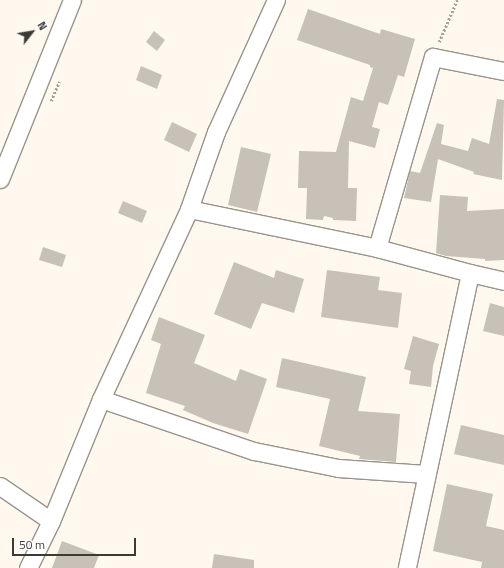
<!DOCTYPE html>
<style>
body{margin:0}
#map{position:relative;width:504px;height:568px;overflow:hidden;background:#fef8ee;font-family:"Titillium Web",sans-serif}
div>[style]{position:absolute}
.building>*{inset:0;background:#c7c1b7}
.path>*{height:2.5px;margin-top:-1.25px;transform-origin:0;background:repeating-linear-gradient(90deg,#a5a19a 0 2px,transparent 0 4px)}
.roads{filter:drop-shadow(1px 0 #99948b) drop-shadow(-1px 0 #99948b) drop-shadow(0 1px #99948b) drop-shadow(0 -1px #99948b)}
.street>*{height:17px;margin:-8.5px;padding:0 8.5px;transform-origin:8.5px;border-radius:8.5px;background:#fff}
span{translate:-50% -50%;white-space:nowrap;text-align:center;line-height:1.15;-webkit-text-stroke:4px #fff;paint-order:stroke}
.north{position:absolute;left:12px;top:12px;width:40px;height:40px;-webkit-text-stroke:3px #fff;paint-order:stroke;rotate:59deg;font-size:11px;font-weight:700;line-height:16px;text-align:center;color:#3c3a36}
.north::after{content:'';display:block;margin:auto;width:14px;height:18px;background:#3c3a36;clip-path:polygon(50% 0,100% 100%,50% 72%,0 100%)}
.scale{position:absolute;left:12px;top:538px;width:124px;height:18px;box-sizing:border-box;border:2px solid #3c3a36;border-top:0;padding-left:5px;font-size:12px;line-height:14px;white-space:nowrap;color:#3c3a36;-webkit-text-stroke:3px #fff;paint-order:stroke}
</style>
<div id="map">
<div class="building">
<div style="clip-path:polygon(308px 9px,380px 34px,381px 29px,415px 39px,404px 77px,398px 75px,388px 105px,379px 102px,372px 127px,380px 129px,375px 148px,349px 141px,348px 188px,357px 188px,356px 221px,333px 220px,333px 218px,324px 216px,323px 220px,306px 219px,307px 188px,298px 188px,299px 151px,336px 152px,351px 97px,363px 101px,373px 68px,370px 67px,370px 65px,297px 40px)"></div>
<div style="clip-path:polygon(154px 31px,165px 40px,157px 51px,146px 42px)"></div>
<div style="clip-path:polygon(141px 66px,162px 75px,157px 89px,136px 80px)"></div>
<div style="clip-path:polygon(497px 99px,504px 100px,502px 180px,473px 174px,474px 172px,438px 159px,431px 202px,404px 198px,410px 171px,420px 173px,437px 123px,444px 125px,441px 144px,468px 151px,472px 138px,489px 144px)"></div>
<div style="clip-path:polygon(172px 122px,197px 134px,189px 152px,164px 140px)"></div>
<div style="clip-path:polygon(241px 147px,271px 154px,257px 212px,228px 205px)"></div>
<div style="clip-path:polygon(440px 195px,468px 197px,467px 211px,504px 209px,504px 260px,485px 261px,485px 259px,446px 256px,436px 253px)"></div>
<div style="clip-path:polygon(123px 201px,147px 211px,142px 223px,118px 213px)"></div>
<div style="clip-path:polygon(43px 247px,66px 255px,62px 267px,39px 260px)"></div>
<div style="clip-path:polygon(234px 262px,274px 278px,276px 270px,304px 279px,294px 313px,262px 303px,251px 329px,214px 314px)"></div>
<div style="clip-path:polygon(327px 270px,380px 277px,378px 290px,402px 293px,398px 328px,321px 317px)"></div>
<div style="clip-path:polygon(490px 303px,504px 307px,504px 336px,483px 331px)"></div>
<div style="clip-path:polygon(159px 317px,205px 335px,194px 363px,236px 381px,240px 369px,267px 379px,248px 434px,213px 423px,183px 410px,185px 406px,146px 393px,161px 344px,151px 340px)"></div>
<div style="clip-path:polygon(413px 336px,439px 344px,433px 366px,431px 387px,409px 384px,411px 371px,404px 369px)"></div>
<div style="clip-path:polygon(282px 358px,366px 377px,358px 411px,400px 414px,396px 462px,359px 459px,360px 456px,319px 446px,330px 399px,276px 387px)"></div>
<div style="clip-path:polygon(461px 425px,504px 435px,504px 465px,454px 454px)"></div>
<div style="clip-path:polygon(447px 484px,493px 494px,486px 526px,504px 530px,504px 568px,481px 568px,482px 562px,433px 551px)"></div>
<div style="clip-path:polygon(62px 541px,99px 555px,94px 568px,52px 568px)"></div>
<div style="clip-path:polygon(214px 554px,254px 560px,254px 568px,212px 568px)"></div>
</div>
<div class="path">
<div style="left:439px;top:42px;width:46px;rotate:-66.8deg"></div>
<div style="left:51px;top:101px;width:21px;rotate:-67deg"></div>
</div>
<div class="roads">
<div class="street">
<div style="left:0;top:179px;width:193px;rotate:-68.1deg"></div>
<div style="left:189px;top:209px;width:192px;rotate:11.7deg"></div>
<div style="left:377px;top:248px;width:96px;rotate:15deg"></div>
<div style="left:470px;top:273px;width:302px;rotate:102.1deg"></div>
<div style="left:377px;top:248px;width:199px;rotate:-73.7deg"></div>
<div style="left:433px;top:57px;width:72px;rotate:11.2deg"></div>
<div style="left:470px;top:273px;width:35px;rotate:13deg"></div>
<div style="left:101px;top:399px;width:162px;rotate:18.8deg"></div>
<div style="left:254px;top:451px;width:86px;rotate:11.4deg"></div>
<div style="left:338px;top:468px;width:88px;rotate:3.9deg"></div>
<div style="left:0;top:486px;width:62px;rotate:34.5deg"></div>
<div style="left:28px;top:568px;width:52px;rotate:-63.9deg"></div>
<div style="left:51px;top:521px;width:132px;rotate:-67.7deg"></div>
<div style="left:101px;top:399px;width:209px;rotate:-65.1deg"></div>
<div style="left:189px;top:209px;width:82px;rotate:-70.7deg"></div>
<div style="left:216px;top:132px;width:145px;rotate:-65.6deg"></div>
</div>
</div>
<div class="north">N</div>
<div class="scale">50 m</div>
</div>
